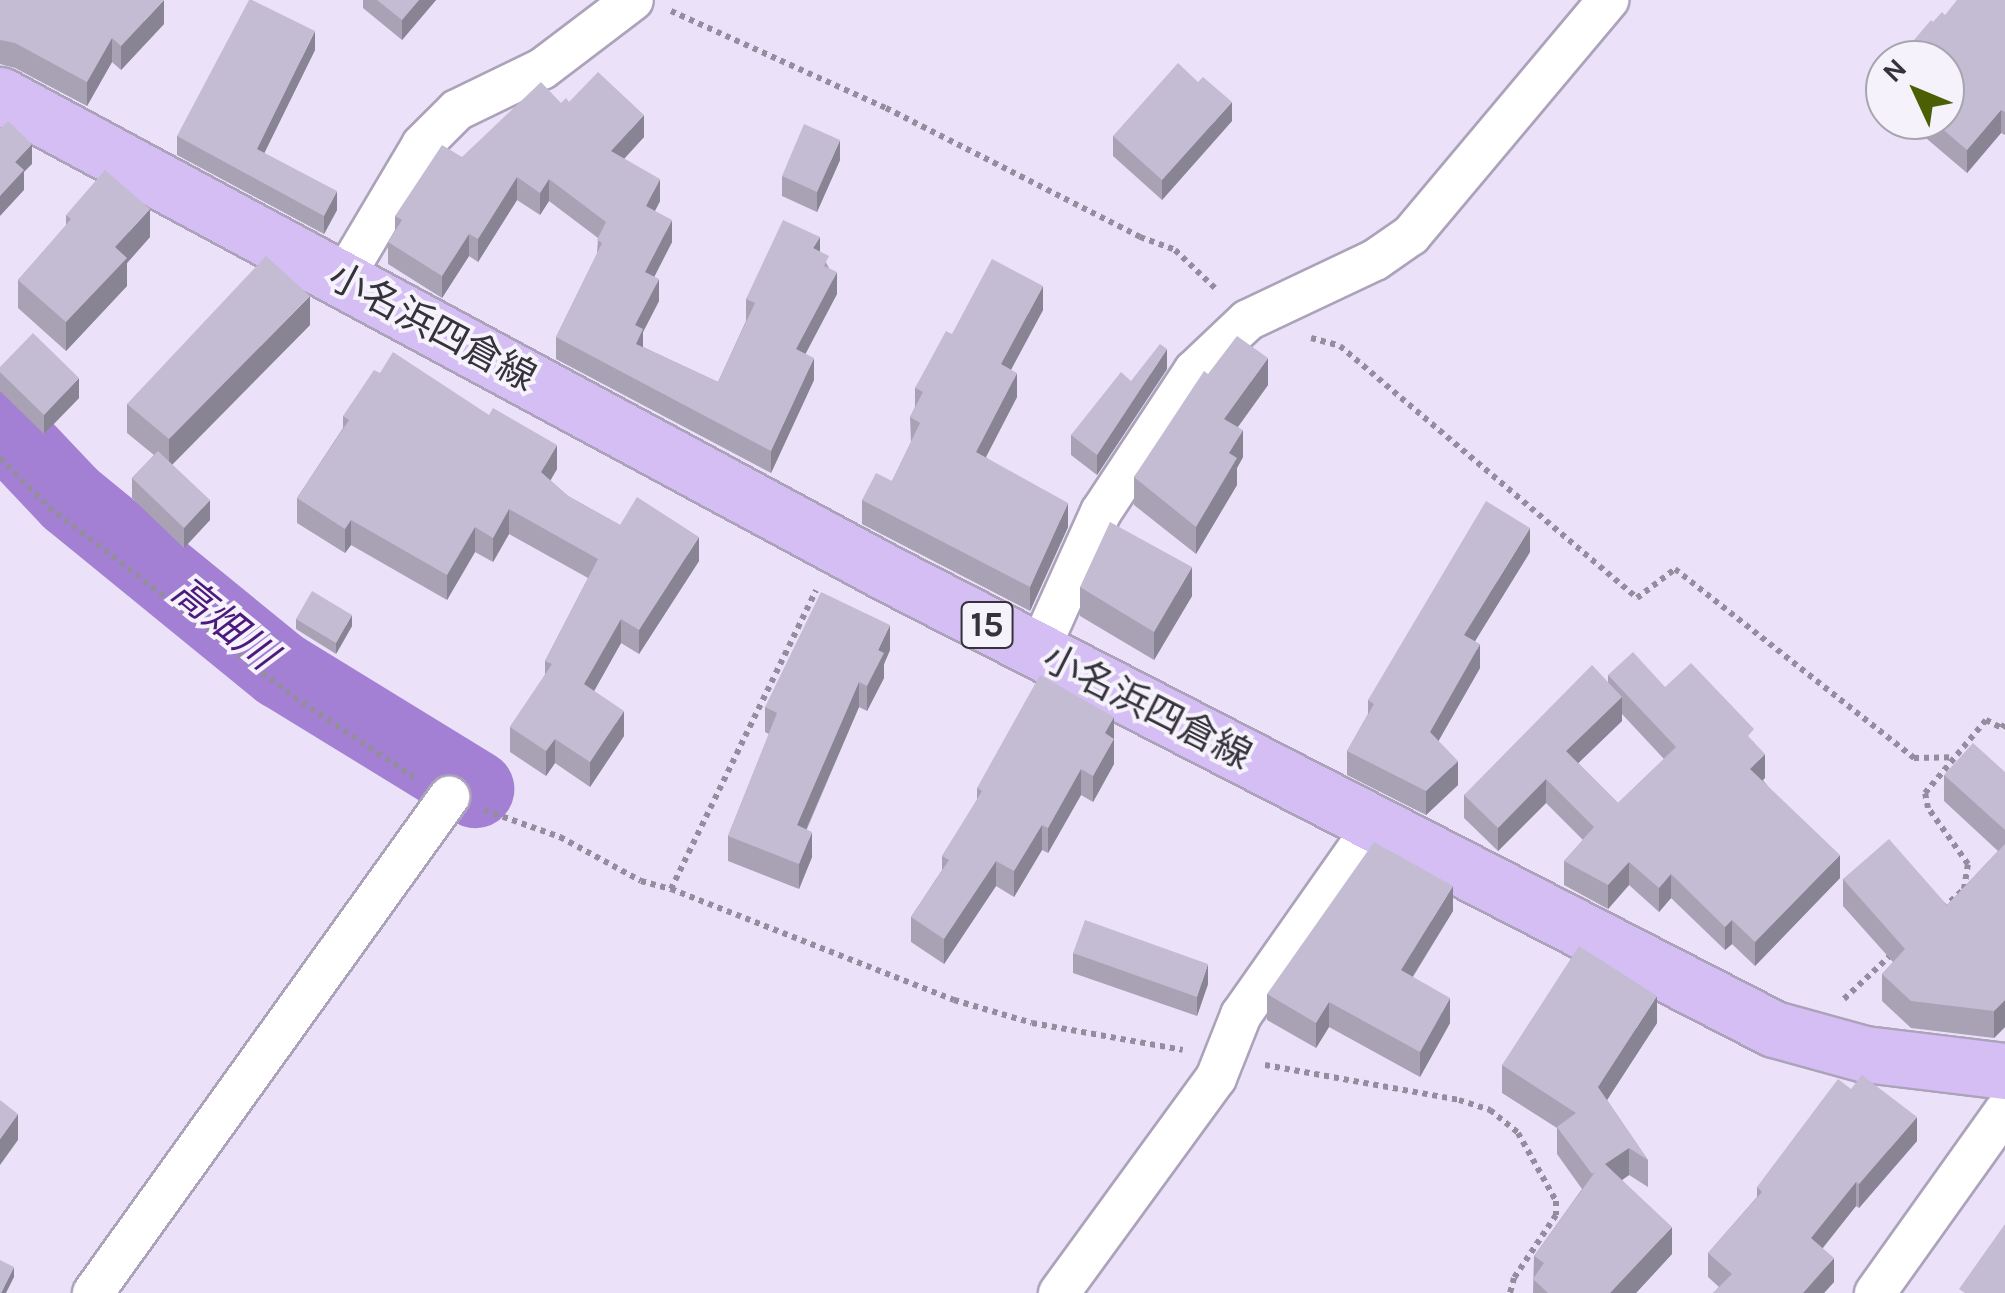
<!DOCTYPE html>
<meta charset="utf-8">
<style>
body{margin:0}
#map{position:relative;width:2005px;height:1293px;overflow:hidden;background:#ebe2fa;font-family:Karla,"Noto Sans JP",sans-serif}
div>[style]{position:absolute}
.river>*{height:78px;margin:-39px;padding:0 39px;transform-origin:39px;border-radius:39px;background:#a380d3}
.path>*{height:6px;margin-top:-3px;transform-origin:0;background:repeating-linear-gradient(90deg,#938d9d 0 5px,transparent 0 10px)}
.roads{filter:drop-shadow(2px 0 #aca3ba) drop-shadow(-2px 0 #aca3ba) drop-shadow(0 2px #aca3ba) drop-shadow(0 -2px #aca3ba)}
.street>*{height:40px;margin:-20px;padding:0 20px;transform-origin:20px;border-radius:20px;background:#fff}
.primary>*{height:55px;margin:-27.5px;padding:0 27.5px;transform-origin:27.5px;border-radius:27.5px;background:#d4bef4}
.wall>*{inset:0;background:#a9a2b5}
.shaded-wall>*{inset:0;background:#898494}
.building>*{inset:0;background:#c4bcd3}
span{translate:-50% -50%;white-space:nowrap;text-align:center;line-height:1.15;-webkit-text-stroke:8px #f5f2fc;paint-order:stroke}
.shield-label span{padding:2px 8px;background:#f5f2fc;border:2px solid;border-radius:8px;-webkit-text-stroke-width:0}
.shield-label{font-size:35px;color:#35323b;font-weight:700}
.street-label{font-size:38px;color:#35323b}
.water-label{font-size:40px;color:#4c197c;font-style:italic}
.north{position:absolute;left:1865px;top:40px;width:100px;height:100px;box-sizing:border-box;background:#f5f2fc;border:2px solid #a8a5af;border-radius:50%;rotate:314deg;font-size:28px;font-weight:700;line-height:40px;text-align:center;color:#35323b}
.north::after{content:'';display:block;margin:auto;width:35px;height:45px;background:#4c5f05;clip-path:polygon(50% 0,100% 100%,50% 72%,0 100%)}
</style>
<div id="map">
<div class="river">
<div style="left:0;top:424px;width:103px;rotate:46.6deg"></div>
<div style="left:71px;top:499px;width:271px;rotate:39.2deg"></div>
<div style="left:281px;top:670px;width:228px;rotate:31.5deg"></div>
</div>
<div class="path">
<div style="left:671px;top:11px;width:236px;rotate:24.3deg"></div>
<div style="left:886px;top:108px;width:285px;rotate:26.9deg"></div>
<div style="left:1140px;top:237px;width:37px;rotate:20deg"></div>
<div style="left:1175px;top:250px;width:59px;rotate:43.6deg"></div>
<div style="left:1311px;top:338px;width:30px;rotate:15deg"></div>
<div style="left:1340px;top:346px;width:390px;rotate:40.3deg"></div>
<div style="left:1637px;top:598px;width:48px;rotate:-37.3deg"></div>
<div style="left:1675px;top:569px;width:305px;rotate:38.3deg"></div>
<div style="left:1914px;top:758px;width:39px;rotate:-1deg"></div>
<div style="left:0;top:458px;width:69px;rotate:45deg"></div>
<div style="left:49px;top:507px;width:310px;rotate:37.8deg"></div>
<div style="left:294px;top:697px;width:144px;rotate:33.7deg"></div>
<div style="left:484px;top:810px;width:81px;rotate:19.6deg"></div>
<div style="left:560px;top:837px;width:92px;rotate:28.5deg"></div>
<div style="left:641px;top:881px;width:31px;rotate:15deg"></div>
<div style="left:671px;top:889px;width:332px;rotate:-64.1deg"></div>
<div style="left:671px;top:889px;width:304px;rotate:21.4deg"></div>
<div style="left:954px;top:1000px;width:81px;rotate:16.4deg"></div>
<div style="left:1032px;top:1023px;width:153px;rotate:10.1deg"></div>
<div style="left:1943px;top:908px;width:28px;rotate:-42deg"></div>
<div style="left:1964px;top:889px;width:25px;rotate:-81deg"></div>
<div style="left:1968px;top:864px;width:69px;rotate:-125.5deg"></div>
<div style="left:1928px;top:808px;width:15px;rotate:-101deg"></div>
<div style="left:1925px;top:793px;width:95px;rotate:-50.1deg"></div>
<div style="left:1986px;top:720px;width:18px;rotate:27deg"></div>
<div style="left:2002px;top:728px;width:5px;rotate:-53deg"></div>
<div style="left:1844px;top:999px;width:67px;rotate:-43.2deg"></div>
<div style="left:1265px;top:1065px;width:197px;rotate:10.2deg"></div>
<div style="left:1459px;top:1100px;width:33px;rotate:18deg"></div>
<div style="left:1490px;top:1110px;width:36px;rotate:39deg"></div>
<div style="left:1518px;top:1133px;width:78px;rotate:60.8deg"></div>
<div style="left:1556px;top:1201px;width:14px;rotate:90deg"></div>
<div style="left:1556px;top:1215px;width:76px;rotate:123.7deg"></div>
<div style="left:1514px;top:1278px;width:16px;rotate:105deg"></div>
</div>
<div class="roads">
<div class="street">
<div style="left:342px;top:280px;width:157px;rotate:-59.3deg"></div>
<div style="left:422px;top:145px;width:49px;rotate:-45deg"></div>
<div style="left:457px;top:110px;width:94px;rotate:-25.8deg"></div>
<div style="left:542px;top:69px;width:114px;rotate:-37.2deg"></div>
<div style="left:1038px;top:652px;width:154px;rotate:-65.8deg"></div>
<div style="left:1101px;top:512px;width:169px;rotate:-56.6deg"></div>
<div style="left:1194px;top:371px;width:74px;rotate:-43.4deg"></div>
<div style="left:1248px;top:320px;width:140px;rotate:-25.3deg"></div>
<div style="left:1375px;top:260px;width:44px;rotate:-34.8deg"></div>
<div style="left:1411px;top:235px;width:307px;rotate:-50deg"></div>
<div style="left:93px;top:1293px;width:611px;rotate:-54.33deg"></div>
<div style="left:1059px;top:1293px;width:266px;rotate:-53.9deg"></div>
<div style="left:1216px;top:1078px;width:68px;rotate:-68.4deg"></div>
<div style="left:1241px;top:1015px;width:233px;rotate:-54.9deg"></div>
<div style="left:1875px;top:1293px;width:224px;rotate:-54.5deg"></div>
</div>
<div class="primary">
<div style="left:0;top:95px;width:1008px;rotate:28.32deg"></div>
<div style="left:887px;top:573px;width:997px;rotate:27.21deg"></div>
<div style="left:1774px;top:1029px;width:94px;rotate:15.4deg"></div>
<div style="left:1865px;top:1054px;width:141px;rotate:6.9deg"></div>
</div>
</div>
<div class="wall">
<div style="clip-path:polygon(0 0,164px 24px,121px 70px,112px 62px,87px 106px,15px 68px,0 64px)"></div>
<div style="clip-path:polygon(363px 0,436px 0,402px 40px,363px 8px)"></div>
<div style="clip-path:polygon(2005px 0,2005px 135px,2001px 133px,1967px 173px,1920px 133px,1920px 120px,1945px 120px,1945px 15px)"></div>
<div style="clip-path:polygon(315px 50px,264px 153px,337px 210px,324px 234px,177px 155px,177px 136px)"></div>
<div style="clip-path:polygon(569px 102px,644px 137px,624px 159px,660px 201px,655px 211px,672px 242px,654px 277px,659px 301px,643px 332px,643px 347px,718px 382px,746px 321px,746px 299px,820px 251px,829px 268px,837px 294px,805px 354px,814px 380px,771px 473px,556px 359px,556px 337px,597px 254px,598px 238px,549px 201px,540px 215px,517px 200px,478px 262px,469px 256px,442px 298px,388px 264px,388px 242px,395px 231px,395px 216px,462px 157px,561px 103px)"></div>
<div style="clip-path:polygon(1232px 121px,1162px 200px,1113px 156px,1113px 136px)"></div>
<div style="clip-path:polygon(840px 160px,817px 212px,782px 196px,782px 176px)"></div>
<div style="clip-path:polygon(66px 215px,150px 237px,127px 263px,127px 286px,66px 351px,18px 308px,18px 280px,66px 226px)"></div>
<div style="clip-path:polygon(1043px 310px,1011px 370px,1017px 397px,986px 457px,1068px 527px,1030px 611px,862px 524px,862px 500px,892px 481px,911px 442px,910px 417px,915px 407px,915px 388px,952px 334px)"></div>
<div style="clip-path:polygon(310px 325px,172px 464px,210px 520px,184px 548px,132px 498px,132px 478px,154px 455px,127px 433px,127px 404px)"></div>
<div style="clip-path:polygon(0 367px,79px 398px,44px 434px,0 391px)"></div>
<div style="clip-path:polygon(1167px 369px,1097px 475px,1071px 455px,1071px 435px,1131px 381px)"></div>
<div style="clip-path:polygon(1208px 374px,1268px 385px,1238px 427px,1243px 457px,1237px 468px,1237px 485px,1196px 554px,1134px 505px,1134px 477px)"></div>
<div style="clip-path:polygon(343px 416px,557px 469px,550px 480px,568px 496px,620px 525px,699px 561px,639px 654px,621px 643px,594px 691px,624px 736px,590px 787px,555px 763px,546px 776px,510px 752px,510px 727px,545px 675px,545px 661px,588px 578px,509px 534px,493px 562px,475px 552px,447px 600px,351px 545px,345px 553px,297px 523px,297px 498px,343px 428px)"></div>
<div style="clip-path:polygon(1530px 552px,1475px 641px,1480px 668px,1438px 741px,1458px 785px,1426px 815px,1347px 775px,1347px 751px,1368px 714px,1368px 700px)"></div>
<div style="clip-path:polygon(1080px 587px,1192px 596px,1154px 660px,1080px 616px)"></div>
<div style="clip-path:polygon(296px 619px,352px 626px,336px 654px,296px 629px)"></div>
<div style="clip-path:polygon(890px 650px,884px 664px,884px 678px,867px 711px,859px 707px,807px 829px,812px 857px,799px 889px,728px 861px,728px 836px,769px 734px,765px 732px,765px 707px)"></div>
<div style="clip-path:polygon(evenodd,1608px 675px,1665px 687px,1754px 742px,1765px 778px,1763px 780px,1840px 878px,1755px 966px,1732px 944px,1725px 950px,1671px 898px,1659px 912px,1629px 885px,1608px 909px,1564px 885px,1564px 861px,1583px 840px,1546px 803px,1498px 851px,1464px 818px,1464px 795px,1608px 682px,1608px 675px,1622px 714px,1664px 759px,1618px 803px,1578px 763px,1622px 721px,1622px 714px)"></div>
<div style="clip-path:polygon(1114px 717px,1114px 764px,1093px 802px,1081px 795px,1048px 853px,1042px 850px,1014px 897px,996px 886px,944px 964px,911px 942px,911px 917px,942px 870px,942px 856px,977px 801px,977px 788px)"></div>
<div style="clip-path:polygon(2005px 772px,2005px 1027px,1994px 1038px,1911px 1028px,1882px 1001px,1882px 974px,1893px 962px,1843px 906px,1843px 879px,1947px 905px,1998px 851px,1944px 801px,1944px 775px)"></div>
<div style="clip-path:polygon(1453px 911px,1413px 977px,1450px 1023px,1420px 1077px,1329px 1027px,1316px 1048px,1267px 1020px,1267px 994px)"></div>
<div style="clip-path:polygon(1073px 953px,1208px 984px,1197px 1016px,1073px 973px)"></div>
<div style="clip-path:polygon(1657px 1023px,1607px 1100px,1648px 1160px,1648px 1187px,1629px 1175px,1622px 1180px,1672px 1254px,1636px 1293px,1533px 1293px,1534px 1256px,1582px 1189px,1557px 1154px,1557px 1128px,1502px 1093px,1502px 1065px)"></div>
<div style="clip-path:polygon(1917px 1141px,1859px 1208px,1856px 1206px,1822px 1248px,1834px 1282px,1824px 1293px,1713px 1293px,1719px 1287px,1708px 1277px,1708px 1253px,1757px 1197px,1757px 1187px)"></div>
</div>
<div class="shaded-wall">
<div style="clip-path:polygon(164px 0,164px 24px,121px 70px,121px 46px)"></div>
<div style="clip-path:polygon(419px 0,436px 0,402px 40px,402px 20px)"></div>
<div style="clip-path:polygon(315px 31px,315px 50px,257px 168px,257px 149px)"></div>
<div style="clip-path:polygon(112px 38px,112px 62px,87px 106px,87px 82px)"></div>
<div style="clip-path:polygon(1232px 102px,1232px 121px,1162px 200px,1162px 180px)"></div>
<div style="clip-path:polygon(2001px 110px,2001px 133px,1967px 173px,1967px 150px)"></div>
<div style="clip-path:polygon(644px 115px,644px 137px,611px 173px,611px 151px)"></div>
<div style="clip-path:polygon(840px 140px,840px 160px,817px 212px,817px 192px)"></div>
<div style="clip-path:polygon(32px 144px,32px 164px,24px 172px,24px 190px,0 216px,0 196px,15px 162px)"></div>
<div style="clip-path:polygon(517px 177px,517px 200px,478px 262px,478px 239px)"></div>
<div style="clip-path:polygon(549px 179px,549px 201px,540px 215px,540px 193px)"></div>
<div style="clip-path:polygon(660px 179px,660px 201px,646px 228px,646px 206px)"></div>
<div style="clip-path:polygon(337px 191px,337px 210px,324px 234px,324px 216px)"></div>
<div style="clip-path:polygon(150px 209px,150px 237px,127px 263px,127px 286px,66px 351px,66px 322px,115px 247px)"></div>
<div style="clip-path:polygon(672px 220px,672px 242px,645px 295px,645px 272px)"></div>
<div style="clip-path:polygon(469px 234px,469px 256px,442px 298px,442px 276px)"></div>
<div style="clip-path:polygon(820px 237px,820px 259px,813px 248px)"></div>
<div style="clip-path:polygon(837px 272px,837px 294px,796px 372px,796px 349px)"></div>
<div style="clip-path:polygon(659px 279px,659px 301px,643px 332px,643px 351px,636px 366px,635px 325px)"></div>
<div style="clip-path:polygon(1043px 286px,1043px 310px,1001px 388px,1001px 364px)"></div>
<div style="clip-path:polygon(310px 296px,310px 325px,169px 468px,169px 439px)"></div>
<div style="clip-path:polygon(1167px 349px,1167px 369px,1097px 475px,1097px 455px)"></div>
<div style="clip-path:polygon(814px 358px,814px 380px,771px 473px,771px 451px)"></div>
<div style="clip-path:polygon(1268px 358px,1268px 385px,1224px 446px,1224px 419px)"></div>
<div style="clip-path:polygon(1017px 373px,1017px 397px,976px 476px,976px 452px)"></div>
<div style="clip-path:polygon(79px 378px,79px 398px,44px 434px,44px 415px)"></div>
<div style="clip-path:polygon(1243px 430px,1243px 457px,1237px 468px,1237px 485px,1196px 554px,1196px 527px,1229px 453px)"></div>
<div style="clip-path:polygon(557px 445px,557px 469px,541px 497px,541px 472px)"></div>
<div style="clip-path:polygon(210px 500px,210px 520px,184px 548px,184px 528px)"></div>
<div style="clip-path:polygon(1068px 503px,1068px 527px,1030px 611px,1030px 587px)"></div>
<div style="clip-path:polygon(509px 509px,509px 534px,493px 562px,493px 538px)"></div>
<div style="clip-path:polygon(351px 520px,351px 545px,345px 553px,345px 529px)"></div>
<div style="clip-path:polygon(475px 527px,475px 552px,447px 600px,447px 575px)"></div>
<div style="clip-path:polygon(1530px 528px,1530px 552px,1464px 659px,1464px 635px)"></div>
<div style="clip-path:polygon(699px 537px,699px 561px,639px 654px,639px 630px)"></div>
<div style="clip-path:polygon(1192px 567px,1192px 596px,1154px 660px,1154px 632px)"></div>
<div style="clip-path:polygon(352px 615px,352px 626px,336px 654px,336px 643px)"></div>
<div style="clip-path:polygon(621px 619px,621px 643px,584px 709px,584px 684px)"></div>
<div style="clip-path:polygon(890px 625px,890px 650px,884px 664px,884px 678px,867px 711px,867px 686px,878px 650px)"></div>
<div style="clip-path:polygon(1480px 644px,1480px 668px,1430px 756px,1430px 732px)"></div>
<div style="clip-path:polygon(859px 682px,859px 707px,797px 850px,797px 825px)"></div>
<div style="clip-path:polygon(1622px 697px,1622px 721px,1566px 775px,1566px 751px)"></div>
<div style="clip-path:polygon(624px 711px,624px 736px,590px 787px,590px 762px)"></div>
<div style="clip-path:polygon(1114px 717px,1114px 764px,1093px 802px,1093px 776px,1105px 733px)"></div>
<div style="clip-path:polygon(555px 739px,555px 763px,546px 776px,546px 751px)"></div>
<div style="clip-path:polygon(1765px 754px,1765px 778px,1750px 792px,1750px 769px)"></div>
<div style="clip-path:polygon(1458px 761px,1458px 785px,1426px 815px,1426px 791px)"></div>
<div style="clip-path:polygon(1081px 769px,1081px 795px,1048px 853px,1048px 828px)"></div>
<div style="clip-path:polygon(1546px 779px,1546px 803px,1498px 851px,1498px 828px)"></div>
<div style="clip-path:polygon(1042px 825px,1042px 850px,1014px 897px,1014px 871px)"></div>
<div style="clip-path:polygon(812px 832px,812px 857px,799px 889px,799px 864px)"></div>
<div style="clip-path:polygon(1840px 855px,1840px 878px,1755px 966px,1755px 942px)"></div>
<div style="clip-path:polygon(996px 861px,996px 886px,944px 964px,944px 939px)"></div>
<div style="clip-path:polygon(1629px 862px,1629px 885px,1608px 909px,1608px 885px)"></div>
<div style="clip-path:polygon(1671px 874px,1671px 898px,1659px 912px,1659px 888px)"></div>
<div style="clip-path:polygon(1453px 886px,1453px 911px,1401px 995px,1401px 970px)"></div>
<div style="clip-path:polygon(1732px 920px,1732px 944px,1725px 950px,1725px 927px)"></div>
<div style="clip-path:polygon(1208px 964px,1208px 984px,1197px 1016px,1197px 997px)"></div>
<div style="clip-path:polygon(1657px 996px,1657px 1023px,1598px 1114px,1598px 1087px)"></div>
<div style="clip-path:polygon(1450px 998px,1450px 1023px,1420px 1077px,1420px 1052px)"></div>
<div style="clip-path:polygon(2005px 1000px,2005px 1027px,1994px 1038px,1994px 1011px)"></div>
<div style="clip-path:polygon(1329px 1002px,1329px 1027px,1316px 1048px,1316px 1023px)"></div>
<div style="clip-path:polygon(18px 1114px,18px 1140px,0 1165px,0 1139px)"></div>
<div style="clip-path:polygon(1917px 1117px,1917px 1141px,1859px 1208px,1859px 1184px)"></div>
<div style="clip-path:polygon(1629px 1148px,1629px 1175px,1605px 1192px,1605px 1164px)"></div>
<div style="clip-path:polygon(1856px 1182px,1856px 1206px,1811px 1263px,1811px 1238px)"></div>
<div style="clip-path:polygon(1672px 1227px,1672px 1254px,1636px 1293px,1610px 1293px)"></div>
<div style="clip-path:polygon(1834px 1258px,1834px 1282px,1824px 1293px,1803px 1293px)"></div>
<div style="clip-path:polygon(14px 1267px,14px 1277px,6px 1293px,1px 1293px)"></div>
</div>
<div class="building">
<div style="clip-path:polygon(0 0,164px 0,121px 46px,112px 38px,87px 82px,15px 43px,0 40px)"></div>
<div style="clip-path:polygon(249px 0,252px 0,315px 31px,257px 149px,337px 191px,324px 216px,177px 136px)"></div>
<div style="clip-path:polygon(377px 0,419px 0,402px 20px)"></div>
<div style="clip-path:polygon(1957px 0,2005px 0,2005px 112px,2001px 110px,1967px 150px,1932px 120px,1945px 120px,1945px 60px,1897px 60px,1931px 20px,1933px 22px,1942px 12px,1945px 15px)"></div>
<div style="clip-path:polygon(1178px 63px,1198px 82px,1203px 77px,1232px 102px,1162px 180px,1113px 136px)"></div>
<div style="clip-path:polygon(598px 72px,644px 115px,611px 151px,660px 179px,646px 206px,672px 220px,645px 272px,659px 279px,635px 325px,643px 329px,636px 344px,718px 382px,755px 303px,746px 299px,783px 220px,820px 237px,813px 248px,829px 256px,824px 266px,837px 272px,796px 349px,814px 358px,771px 451px,556px 337px,602px 243px,597px 240px,606px 222px,549px 179px,540px 193px,517px 177px,478px 239px,469px 234px,442px 276px,388px 242px,402px 220px,395px 216px,442px 145px,462px 157px,541px 82px,561px 103px,566px 98px,569px 102px)"></div>
<div style="clip-path:polygon(8px 121px,32px 144px,15px 162px,24px 170px,0 196px,0 127px,1px 128px)"></div>
<div style="clip-path:polygon(804px 124px,840px 140px,817px 192px,782px 176px)"></div>
<div style="clip-path:polygon(105px 170px,150px 209px,115px 247px,127px 258px,66px 322px,18px 280px,71px 219px,66px 215px)"></div>
<div style="clip-path:polygon(266px 256px,310px 296px,169px 439px,127px 404px)"></div>
<div style="clip-path:polygon(992px 259px,1043px 286px,1001px 364px,1017px 373px,976px 452px,1068px 503px,1030px 587px,862px 500px,876px 473px,892px 481px,920px 423px,910px 417px,923px 392px,915px 388px,946px 331px,952px 334px)"></div>
<div style="clip-path:polygon(33px 333px,79px 378px,44px 415px,0 372px,0 367px)"></div>
<div style="clip-path:polygon(1237px 336px,1268px 358px,1224px 419px,1243px 430px,1229px 453px,1237px 458px,1196px 527px,1134px 477px,1204px 371px,1208px 374px)"></div>
<div style="clip-path:polygon(1160px 344px,1167px 349px,1097px 455px,1071px 435px,1121px 372px,1131px 381px)"></div>
<div style="clip-path:polygon(393px 352px,489px 415px,493px 408px,557px 445px,541px 472px,568px 496px,620px 525px,637px 497px,699px 537px,639px 630px,621px 619px,584px 684px,624px 711px,590px 762px,555px 739px,546px 751px,510px 727px,552px 664px,545px 661px,598px 559px,509px 509px,493px 538px,475px 527px,447px 575px,351px 520px,345px 529px,297px 498px,349px 420px,343px 416px,374px 370px,380px 373px)"></div>
<div style="clip-path:polygon(158px 451px,210px 500px,184px 528px,132px 478px)"></div>
<div style="clip-path:polygon(1486px 501px,1530px 528px,1464px 635px,1480px 644px,1430px 732px,1458px 761px,1426px 791px,1347px 751px,1374px 704px,1368px 700px)"></div>
<div style="clip-path:polygon(1110px 522px,1192px 567px,1154px 632px,1080px 587px)"></div>
<div style="clip-path:polygon(312px 591px,352px 615px,336px 643px,296px 619px)"></div>
<div style="clip-path:polygon(821px 592px,890px 625px,878px 650px,884px 653px,867px 686px,859px 682px,797px 825px,812px 832px,799px 864px,728px 836px,777px 713px,765px 707px)"></div>
<div style="clip-path:polygon(1633px 652px,1665px 687px,1691px 663px,1754px 729px,1748px 736px,1765px 754px,1750px 769px,1840px 855px,1755px 942px,1732px 920px,1725px 927px,1671px 874px,1659px 888px,1629px 862px,1608px 885px,1564px 861px,1594px 827px,1546px 779px,1498px 828px,1464px 795px,1592px 665px,1622px 697px,1566px 751px,1618px 803px,1676px 747px,1608px 675px)"></div>
<div style="clip-path:polygon(1040px 675px,1114px 717px,1105px 733px,1114px 739px,1093px 776px,1081px 769px,1048px 828px,1042px 825px,1014px 871px,996px 861px,944px 939px,911px 917px,949px 860px,942px 856px,982px 791px,977px 788px)"></div>
<div style="clip-path:polygon(1973px 743px,2005px 772px,2005px 830px,1944px 775px)"></div>
<div style="clip-path:polygon(1889px 839px,1947px 905px,2005px 844px,2005px 1000px,1994px 1011px,1911px 1001px,1882px 974px,1905px 949px,1843px 879px)"></div>
<div style="clip-path:polygon(1374px 842px,1453px 886px,1401px 970px,1450px 998px,1420px 1052px,1329px 1002px,1316px 1023px,1267px 994px)"></div>
<div style="clip-path:polygon(1085px 920px,1208px 964px,1197px 997px,1073px 953px)"></div>
<div style="clip-path:polygon(1579px 946px,1657px 996px,1598px 1087px,1648px 1160px,1629px 1148px,1605px 1164px,1672px 1227px,1610px 1293px,1548px 1293px,1533px 1279px,1544px 1263px,1534px 1256px,1595px 1172px,1592px 1174px,1557px 1127px,1576px 1113px,1502px 1065px)"></div>
<div style="clip-path:polygon(1862px 1075px,1917px 1117px,1859px 1184px,1856px 1182px,1811px 1238px,1834px 1258px,1803px 1293px,1713px 1293px,1732px 1274px,1708px 1253px,1762px 1192px,1757px 1187px,1838px 1079px,1851px 1089px)"></div>
<div style="clip-path:polygon(0 1100px,18px 1114px,0 1139px)"></div>
<div style="clip-path:polygon(2005px 1224px,2005px 1293px,1965px 1293px,1959px 1289px)"></div>
<div style="clip-path:polygon(0 1260px,14px 1267px,1px 1293px,0 1293px)"></div>
</div>
<div class="shield-label">
<span style="left:987px;top:625px">15</span>
</div>
<div class="street-label">
<span style="left:432px;top:327px;rotate:28deg">小名浜四倉線</span>
<span style="left:1147px;top:707px;rotate:27deg">小名浜四倉線</span>
</div>
<div class="water-label">
<span style="left:224px;top:623px;rotate:39deg">高畑川</span>
</div>
<div class="north">N</div>
</div>
